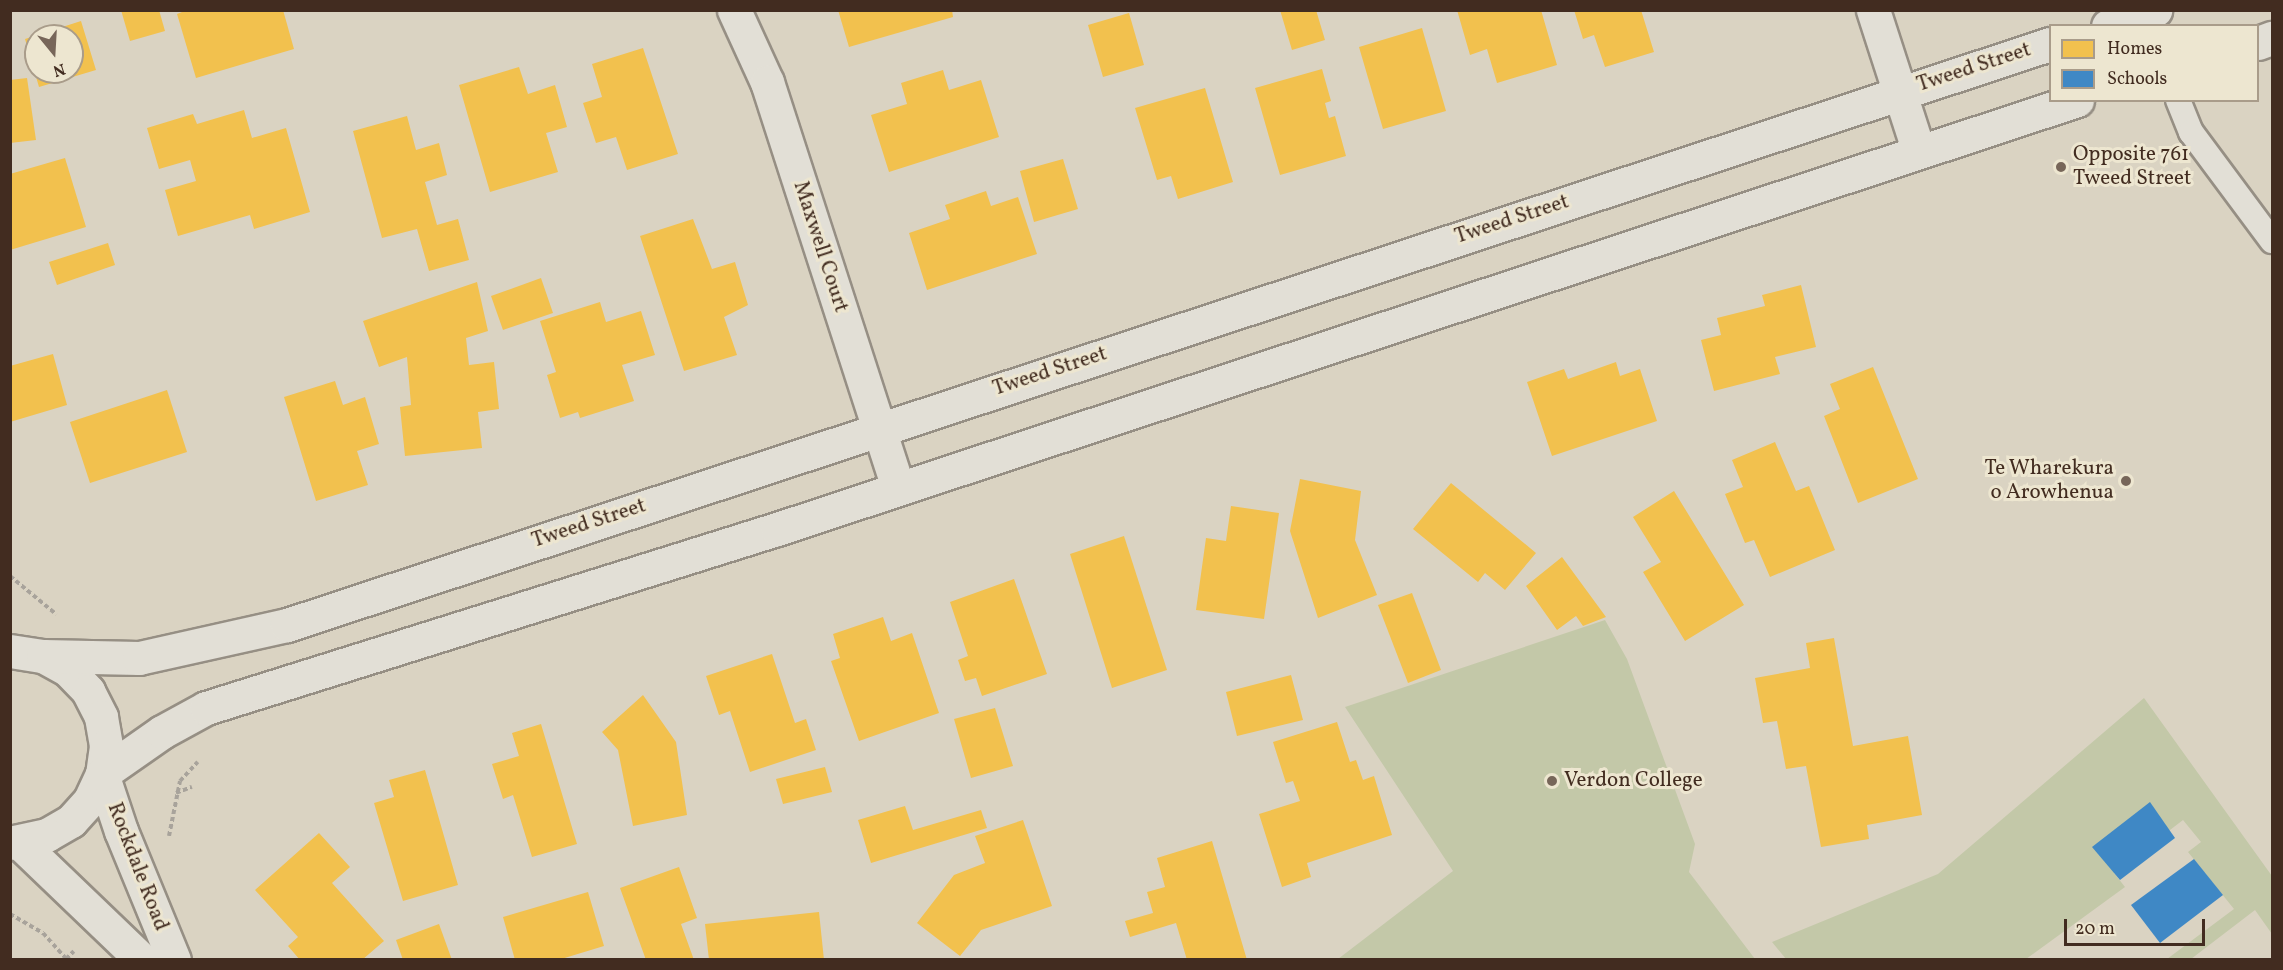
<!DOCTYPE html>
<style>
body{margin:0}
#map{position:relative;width:2283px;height:970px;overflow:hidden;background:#dad3c2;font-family:Vollkorn,serif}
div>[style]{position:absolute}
.green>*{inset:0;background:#c3c8a8}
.homes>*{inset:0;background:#f2c14e}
.schools>*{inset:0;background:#3f88c5}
.path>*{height:4px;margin-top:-2px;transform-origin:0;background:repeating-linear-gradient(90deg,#a8a39b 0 4.5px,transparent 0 7.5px)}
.roads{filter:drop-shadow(2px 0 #968f84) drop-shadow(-2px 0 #968f84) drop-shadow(0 2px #968f84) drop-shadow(0 -2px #968f84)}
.lane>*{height:24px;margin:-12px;padding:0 12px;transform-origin:12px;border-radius:12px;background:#e2dfd6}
.street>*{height:33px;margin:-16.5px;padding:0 16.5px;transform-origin:16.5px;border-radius:16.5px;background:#e2dfd6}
.secondary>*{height:33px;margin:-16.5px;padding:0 16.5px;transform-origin:16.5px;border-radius:16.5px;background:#e2dfd6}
.dots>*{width:16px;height:16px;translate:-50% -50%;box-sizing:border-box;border:3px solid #ede6d0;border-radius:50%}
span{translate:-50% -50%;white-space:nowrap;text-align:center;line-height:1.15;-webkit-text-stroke:6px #ede6d0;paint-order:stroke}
.street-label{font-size:21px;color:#422c20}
.poi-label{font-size:21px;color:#422c20}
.left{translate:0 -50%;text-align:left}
.right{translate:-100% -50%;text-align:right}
.frame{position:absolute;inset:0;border:12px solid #422c20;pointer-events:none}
.legend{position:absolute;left:2049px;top:24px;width:210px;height:78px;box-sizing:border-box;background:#ede6d0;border:2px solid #a99c8a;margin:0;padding:8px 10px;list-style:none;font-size:18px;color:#422c20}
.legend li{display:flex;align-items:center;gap:12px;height:30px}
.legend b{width:30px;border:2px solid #a99c8a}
.north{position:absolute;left:24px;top:24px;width:60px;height:60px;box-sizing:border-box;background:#ede6d0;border:2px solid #a99c8a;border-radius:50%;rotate:162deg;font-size:16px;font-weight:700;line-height:24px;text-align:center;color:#422c20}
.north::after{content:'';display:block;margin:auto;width:21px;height:27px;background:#776659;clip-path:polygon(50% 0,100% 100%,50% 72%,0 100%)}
.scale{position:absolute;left:2064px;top:919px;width:141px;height:27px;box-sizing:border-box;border:3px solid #422c20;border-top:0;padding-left:8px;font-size:18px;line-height:21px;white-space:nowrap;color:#422c20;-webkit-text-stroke:4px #ede6d0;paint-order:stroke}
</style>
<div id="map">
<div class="green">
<div style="clip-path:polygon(1605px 620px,1627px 659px,1695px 844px,1689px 872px,1755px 959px,1338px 959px,1453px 871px,1345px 707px)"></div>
<div style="clip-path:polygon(2144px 698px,2272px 876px,2272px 934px,2255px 910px,2191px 959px,2167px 959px,2234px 909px,2188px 852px,2201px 842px,2183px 820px,2114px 873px,2125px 887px,2026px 959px,1786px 959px,1772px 942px,1938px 874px)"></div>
</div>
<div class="homes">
<div style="clip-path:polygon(121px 10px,159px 10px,165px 31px,130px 41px)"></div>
<div style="clip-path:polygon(187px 10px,283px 10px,294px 49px,196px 78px,177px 14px)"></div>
<div style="clip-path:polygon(838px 10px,952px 10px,953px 17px,849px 47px)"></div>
<div style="clip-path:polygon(1280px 10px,1316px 10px,1325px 40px,1292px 50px)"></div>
<div style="clip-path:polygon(1457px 10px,1541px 10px,1557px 65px,1497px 83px,1487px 49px,1470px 55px)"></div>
<div style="clip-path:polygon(1574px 10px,1641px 10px,1654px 52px,1605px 67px,1594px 35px,1583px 39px)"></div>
<div style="clip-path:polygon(1129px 13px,1144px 65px,1103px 77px,1088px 25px)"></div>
<div style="clip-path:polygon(evenodd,81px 21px,96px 70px,39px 87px,25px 39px,81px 21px,36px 36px,72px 36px,72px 72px,36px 72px,36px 36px)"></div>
<div style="clip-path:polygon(1422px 28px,1446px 111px,1383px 129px,1359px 47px)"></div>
<div style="clip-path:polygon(643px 48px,678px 154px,627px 170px,616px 137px,596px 143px,583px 103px,602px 97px,592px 64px)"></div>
<div style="clip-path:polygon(519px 67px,528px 94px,555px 85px,567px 127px,546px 133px,558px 172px,490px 192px,459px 85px)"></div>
<div style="clip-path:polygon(1322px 69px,1331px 101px,1325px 103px,1329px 118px,1335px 116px,1346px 156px,1280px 175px,1255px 88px)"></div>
<div style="clip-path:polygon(943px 70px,949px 90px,981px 80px,999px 137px,889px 172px,871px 115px,907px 104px,901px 83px)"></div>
<div style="clip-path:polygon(27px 78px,36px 140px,10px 143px,10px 80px)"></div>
<div style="clip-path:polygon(1205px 88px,1233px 182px,1178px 199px,1171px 176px,1157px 180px,1135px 108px)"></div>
<div style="clip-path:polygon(244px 110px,252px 138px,286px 128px,310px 212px,254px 229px,250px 215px,178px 236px,165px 190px,196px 181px,190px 160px,159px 169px,147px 128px,193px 114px,197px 124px)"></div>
<div style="clip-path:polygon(407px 116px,416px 150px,439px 143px,447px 175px,425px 182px,437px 225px,458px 219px,469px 260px,429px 271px,417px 229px,382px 238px,353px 131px)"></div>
<div style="clip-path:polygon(65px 158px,86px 227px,10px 250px,10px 174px)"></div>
<div style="clip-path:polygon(1063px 159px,1078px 209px,1034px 222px,1020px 171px)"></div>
<div style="clip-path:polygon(986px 191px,991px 206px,1018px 197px,1037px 254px,927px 290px,909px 233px,950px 219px,945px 205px)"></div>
<div style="clip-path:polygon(693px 219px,712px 269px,735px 262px,748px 305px,724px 317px,737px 355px,684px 371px,640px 236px)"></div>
<div style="clip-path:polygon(108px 243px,115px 265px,57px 285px,49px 262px)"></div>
<div style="clip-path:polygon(541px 278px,553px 313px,503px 330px,491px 296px)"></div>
<div style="clip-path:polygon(477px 282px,488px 331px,466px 338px,469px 365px,494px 362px,499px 409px,478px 412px,482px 448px,405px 456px,400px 407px,411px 405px,407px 357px,379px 367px,363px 321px)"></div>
<div style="clip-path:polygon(1801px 285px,1816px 347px,1775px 357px,1780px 374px,1714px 391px,1701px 340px,1721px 335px,1717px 318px,1765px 306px,1762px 295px)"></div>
<div style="clip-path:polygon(600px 302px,606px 322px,641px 311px,655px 355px,622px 365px,634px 401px,580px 418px,578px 412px,560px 418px,547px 375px,556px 372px,540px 321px)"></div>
<div style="clip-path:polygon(53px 354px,67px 405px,10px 422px,10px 366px)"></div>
<div style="clip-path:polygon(1616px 362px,1620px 376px,1640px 369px,1657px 421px,1552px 456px,1527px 382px,1564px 369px,1568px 379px)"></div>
<div style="clip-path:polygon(1873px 367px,1918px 479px,1858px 503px,1824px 416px,1840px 409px,1830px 384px)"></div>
<div style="clip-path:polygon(335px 381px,343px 405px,365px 397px,379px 444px,357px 451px,368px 485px,316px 501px,284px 397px)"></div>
<div style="clip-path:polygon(167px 390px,187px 452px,90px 483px,70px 422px)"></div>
<div style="clip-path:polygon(1775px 442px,1796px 491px,1809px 486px,1835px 550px,1770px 577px,1754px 540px,1745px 543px,1725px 494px,1743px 487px,1732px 460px)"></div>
<div style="clip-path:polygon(1300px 479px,1361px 491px,1355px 540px,1377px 595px,1318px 618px,1290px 531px)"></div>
<div style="clip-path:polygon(1451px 483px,1536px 553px,1505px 590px,1485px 573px,1478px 582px,1413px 529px)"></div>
<div style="clip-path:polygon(1674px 491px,1744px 605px,1685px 641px,1643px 572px,1661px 562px,1633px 517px)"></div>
<div style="clip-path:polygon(1231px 506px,1279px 513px,1264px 619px,1196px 610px,1206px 538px,1226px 541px)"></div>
<div style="clip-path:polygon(1124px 536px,1167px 670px,1112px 688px,1070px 554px)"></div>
<div style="clip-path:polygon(1562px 557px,1606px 617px,1583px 626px,1576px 616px,1557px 630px,1526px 586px)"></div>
<div style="clip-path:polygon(1014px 579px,1047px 674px,982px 696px,976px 678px,965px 681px,958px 660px,968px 656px,950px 602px)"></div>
<div style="clip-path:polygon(1412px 593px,1441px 670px,1408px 683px,1378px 605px)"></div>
<div style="clip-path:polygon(883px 617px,891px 641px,912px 633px,939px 713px,859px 741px,831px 661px,840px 658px,833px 634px)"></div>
<div style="clip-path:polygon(1834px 638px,1853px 746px,1908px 736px,1922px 815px,1867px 825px,1869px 839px,1821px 847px,1806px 766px,1786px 769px,1777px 721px,1763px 723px,1755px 678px,1810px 668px,1806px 643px)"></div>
<div style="clip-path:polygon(772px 654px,795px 723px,806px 719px,816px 750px,750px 772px,730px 711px,719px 715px,706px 676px)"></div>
<div style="clip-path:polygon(1291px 675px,1303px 720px,1237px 736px,1226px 692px)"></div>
<div style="clip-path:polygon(643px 695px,676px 742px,687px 815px,633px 826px,618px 750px,602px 732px)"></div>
<div style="clip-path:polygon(995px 708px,1013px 766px,971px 778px,954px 719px)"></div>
<div style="clip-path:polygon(1337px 722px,1350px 762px,1356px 760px,1363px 780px,1374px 776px,1392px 835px,1307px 863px,1311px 877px,1282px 887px,1259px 814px,1300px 801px,1293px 781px,1286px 783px,1273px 742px)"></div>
<div style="clip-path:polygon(541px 724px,577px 844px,532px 857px,513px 795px,503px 799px,492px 764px,519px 756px,512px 733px)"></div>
<div style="clip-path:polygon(825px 767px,832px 792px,783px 804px,776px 779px)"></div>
<div style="clip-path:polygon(425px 770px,458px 885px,403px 901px,374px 803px,394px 797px,389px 780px)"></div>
<div style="clip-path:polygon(905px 806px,913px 830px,981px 810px,987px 828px,871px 863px,858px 820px)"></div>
<div style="clip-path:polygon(1023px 820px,1052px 906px,981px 930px,960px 956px,917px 923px,954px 875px,985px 863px,975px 836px)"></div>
<div style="clip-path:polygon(319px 833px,350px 867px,332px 883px,384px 941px,362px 960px,300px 960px,288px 946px,298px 937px,255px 890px)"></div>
<div style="clip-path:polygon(1212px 841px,1247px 960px,1187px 960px,1176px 923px,1130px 937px,1125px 921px,1153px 913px,1147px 892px,1165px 887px,1157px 858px)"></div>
<div style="clip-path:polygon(679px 867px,697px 918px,681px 924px,694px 960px,646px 960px,620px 888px)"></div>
<div style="clip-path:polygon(588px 892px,604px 946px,558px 960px,515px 960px,503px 917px)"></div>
<div style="clip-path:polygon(819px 912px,824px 960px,709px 960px,705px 924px)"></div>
<div style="clip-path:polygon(439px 924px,452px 960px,403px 960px,396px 940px)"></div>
</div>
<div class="schools">
<div style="clip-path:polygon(2150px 802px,2175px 838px,2120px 880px,2092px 847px)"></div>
<div style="clip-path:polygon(2194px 859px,2223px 895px,2160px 943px,2131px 905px)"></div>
</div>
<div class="path">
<div style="left:10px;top:576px;width:60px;rotate:39.6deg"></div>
<div style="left:176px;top:793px;width:17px;rotate:-21deg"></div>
<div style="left:169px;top:836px;width:56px;rotate:-78.7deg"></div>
<div style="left:180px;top:781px;width:26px;rotate:-47deg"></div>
<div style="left:10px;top:914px;width:38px;rotate:30deg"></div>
<div style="left:43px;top:933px;width:36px;rotate:48deg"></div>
<div style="left:66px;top:959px;width:11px;rotate:-45deg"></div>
</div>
<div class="roads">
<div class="lane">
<div style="left:2178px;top:100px;width:35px;rotate:68deg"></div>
<div style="left:2191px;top:132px;width:136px;rotate:53.4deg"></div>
</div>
<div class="street">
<div style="left:734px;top:10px;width:79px;rotate:65.4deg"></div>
<div style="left:767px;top:82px;width:426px;rotate:72.1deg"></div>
<div style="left:1873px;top:10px;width:149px;rotate:72.1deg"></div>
</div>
<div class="secondary">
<div style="left:2108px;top:26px;width:50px;rotate:-18.8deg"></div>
<div style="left:2258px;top:43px;width:15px;rotate:-20deg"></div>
<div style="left:10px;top:651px;width:33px;rotate:9deg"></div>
<div style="left:43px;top:656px;width:29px;rotate:29deg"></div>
<div style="left:68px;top:670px;width:29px;rotate:46deg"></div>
<div style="left:88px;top:691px;width:29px;rotate:63deg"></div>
<div style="left:101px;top:717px;width:29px;rotate:80deg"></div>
<div style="left:106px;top:746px;width:28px;rotate:98deg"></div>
<div style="left:102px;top:774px;width:29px;rotate:115deg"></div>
<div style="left:90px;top:800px;width:28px;rotate:132deg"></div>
<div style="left:71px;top:821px;width:28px;rotate:150deg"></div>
<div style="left:47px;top:835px;width:38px;rotate:168deg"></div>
<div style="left:43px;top:656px;width:96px;rotate:1.2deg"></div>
<div style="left:139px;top:658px;width:152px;rotate:-12.6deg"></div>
<div style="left:287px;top:625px;width:1856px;rotate:-18.24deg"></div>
<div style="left:20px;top:843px;width:169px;rotate:43.8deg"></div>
<div style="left:174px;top:960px;width:139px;rotate:-112.3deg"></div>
<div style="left:121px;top:831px;width:60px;rotate:-108.4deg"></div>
<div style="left:102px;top:774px;width:73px;rotate:-35deg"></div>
<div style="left:162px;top:732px;width:50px;rotate:-28.6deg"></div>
<div style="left:206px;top:708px;width:598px;rotate:-17.41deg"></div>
<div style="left:777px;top:529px;width:1369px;rotate:-18.26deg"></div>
</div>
</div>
<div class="dots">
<div style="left:2061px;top:167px;background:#776659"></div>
<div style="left:2126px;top:481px;background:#776659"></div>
<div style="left:1552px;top:781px;background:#776659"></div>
</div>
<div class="street-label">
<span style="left:1974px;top:68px;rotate:-18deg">Tweed Street</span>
<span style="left:1512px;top:220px;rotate:-18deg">Tweed Street</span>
<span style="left:820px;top:247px;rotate:72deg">Maxwell Court</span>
<span style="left:1050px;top:372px;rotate:-18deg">Tweed Street</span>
<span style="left:589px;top:524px;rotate:-18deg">Tweed Street</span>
<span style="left:137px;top:867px;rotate:69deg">Rockdale Road</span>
</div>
<div class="poi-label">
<span class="left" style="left:2073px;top:167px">Opposite 761<br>Tweed Street</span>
<span class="right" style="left:2114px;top:481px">Te Wharekura<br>o Arowhenua</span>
<span class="left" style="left:1564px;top:781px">Verdon College</span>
</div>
<div class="frame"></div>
<ul class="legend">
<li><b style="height:16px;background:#f2c14e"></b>Homes</li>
<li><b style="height:16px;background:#3f88c5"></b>Schools</li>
</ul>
<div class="north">N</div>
<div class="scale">20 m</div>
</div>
